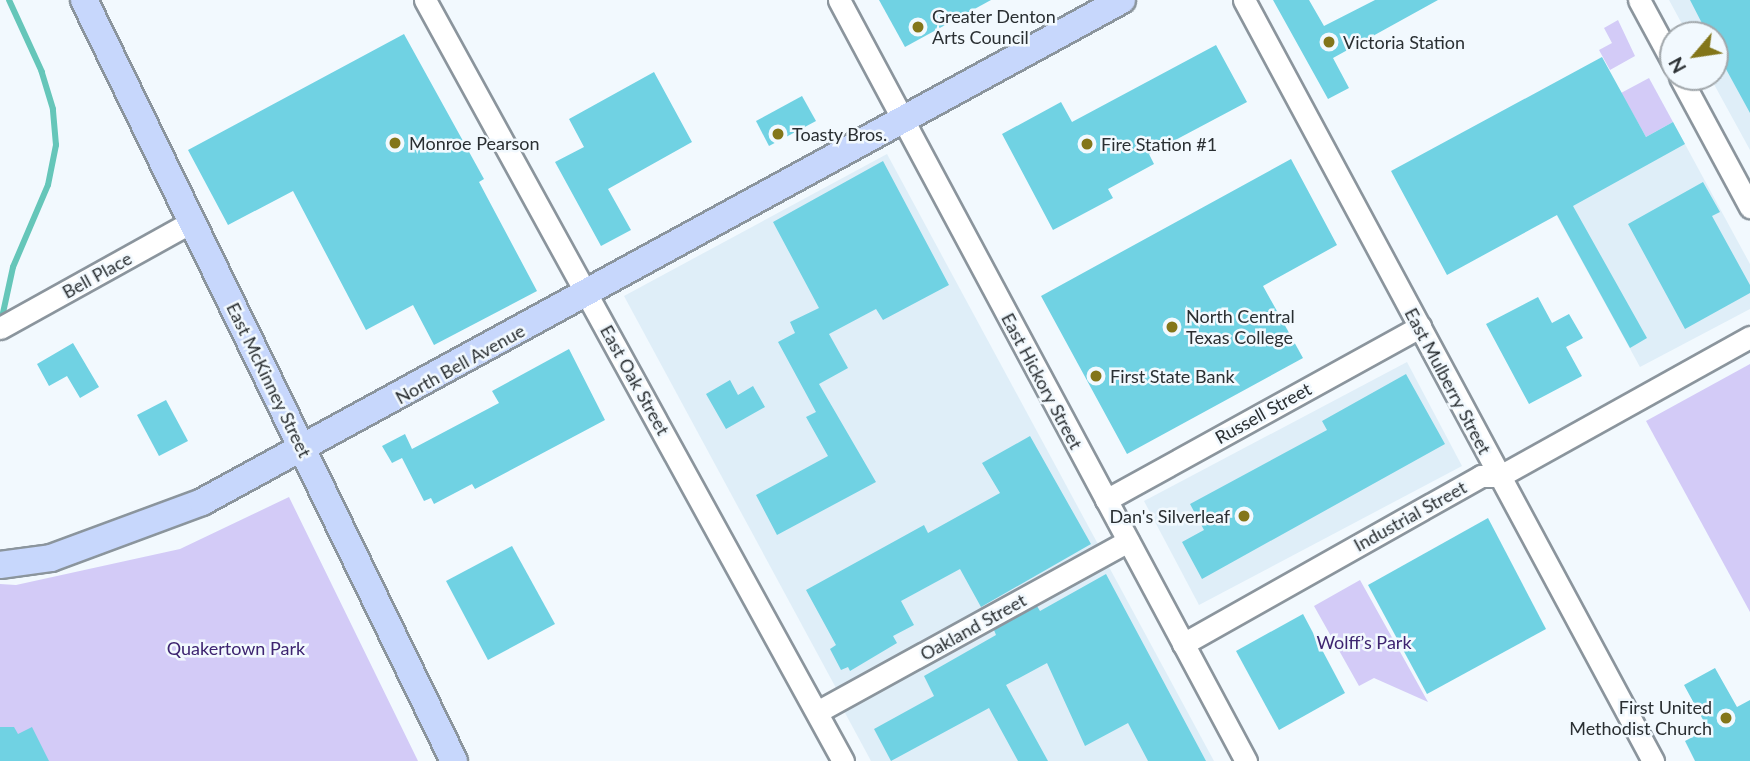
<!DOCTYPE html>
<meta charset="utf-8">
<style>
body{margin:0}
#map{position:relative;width:1750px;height:761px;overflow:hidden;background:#f2f9fe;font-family:Lato,sans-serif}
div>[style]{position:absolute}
.built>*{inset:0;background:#dfeef8}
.green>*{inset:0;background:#d3cbf7}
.stream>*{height:6px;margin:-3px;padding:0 3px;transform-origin:3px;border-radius:3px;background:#65c6b9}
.building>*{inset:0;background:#70d2e3}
.roads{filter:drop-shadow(2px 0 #8b959d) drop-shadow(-2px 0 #8b959d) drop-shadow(0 2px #8b959d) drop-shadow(0 -2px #8b959d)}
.minor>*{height:21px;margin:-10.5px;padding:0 10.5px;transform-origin:10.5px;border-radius:10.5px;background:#fff}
.major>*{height:26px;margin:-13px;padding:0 13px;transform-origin:13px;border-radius:13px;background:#c7d7fc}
.dots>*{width:19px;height:19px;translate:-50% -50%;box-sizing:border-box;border:4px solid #f2f9fe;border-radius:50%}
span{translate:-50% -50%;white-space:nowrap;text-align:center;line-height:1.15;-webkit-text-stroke:5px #f2f9fe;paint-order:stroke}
.poi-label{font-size:18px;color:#2a2f32}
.left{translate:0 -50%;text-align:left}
.right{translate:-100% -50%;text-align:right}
.street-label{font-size:18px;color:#2a2f32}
.park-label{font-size:18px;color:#3d2470}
.north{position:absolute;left:1659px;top:21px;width:70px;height:70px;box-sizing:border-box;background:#f2f9fe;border:2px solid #a2a8ac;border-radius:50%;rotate:241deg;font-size:19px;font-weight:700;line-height:28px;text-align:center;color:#2a2f32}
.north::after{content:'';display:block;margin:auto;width:24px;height:32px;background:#83761a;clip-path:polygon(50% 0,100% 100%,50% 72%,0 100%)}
</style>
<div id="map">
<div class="built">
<div style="clip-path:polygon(1669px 0,1750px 0,1750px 150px,1710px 77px,1715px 77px,1715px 35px,1688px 35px)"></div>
<div style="clip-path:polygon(1673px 122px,1750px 264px,1750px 309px,1640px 367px,1545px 194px)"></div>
<div style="clip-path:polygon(887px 154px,1099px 546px,836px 688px,624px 296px)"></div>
<div style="clip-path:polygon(1407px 362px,1462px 466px,1199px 605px,1144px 501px)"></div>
<div style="clip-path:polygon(1109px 567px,1214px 761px,871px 761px,844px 711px)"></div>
</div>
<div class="green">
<div style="clip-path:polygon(1618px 20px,1635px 56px,1610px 70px,1599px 50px,1612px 43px,1604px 28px)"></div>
<div style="clip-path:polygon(1649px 78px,1673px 122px,1646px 137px,1621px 93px)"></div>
<div style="clip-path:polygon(1750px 364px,1750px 612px,1646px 421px)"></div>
<div style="clip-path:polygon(289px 497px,418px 761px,0 761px,0 584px,16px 585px,180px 549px)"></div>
<div style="clip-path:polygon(1360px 580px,1428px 702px,1374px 678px,1359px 686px,1314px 606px)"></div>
</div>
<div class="stream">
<div style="left:1px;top:322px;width:56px;rotate:-77.7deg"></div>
<div style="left:13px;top:267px;width:89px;rotate:-66.9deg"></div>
<div style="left:48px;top:185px;width:41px;rotate:-78.7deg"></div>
<div style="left:56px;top:145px;width:36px;rotate:-95deg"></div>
<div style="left:53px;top:109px;width:39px;rotate:-107deg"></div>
<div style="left:42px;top:72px;width:79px;rotate:-114.6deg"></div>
</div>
<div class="building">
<div style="clip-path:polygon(879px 0,991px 0,905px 47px)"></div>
<div style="clip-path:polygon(1273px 0,1309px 0,1324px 26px,1375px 0,1438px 0,1333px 58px,1349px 88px,1328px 99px)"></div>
<div style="clip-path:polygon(1690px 0,1750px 0,1750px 113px,1715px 49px,1715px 35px,1708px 35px)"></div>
<div style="clip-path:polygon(404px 34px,484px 179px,479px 182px,537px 291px,434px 345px,413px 305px,366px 330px,293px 191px,228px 225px,188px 150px)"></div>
<div style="clip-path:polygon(1216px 45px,1247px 102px,1149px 154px,1154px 164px,1108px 189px,1113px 198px,1053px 230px,1002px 134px,1061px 102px,1072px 122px)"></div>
<div style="clip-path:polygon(1602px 57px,1646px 137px,1673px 122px,1685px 144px,1573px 206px,1647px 338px,1630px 348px,1557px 215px,1447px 275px,1391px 171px)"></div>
<div style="clip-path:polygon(654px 72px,692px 142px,608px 189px,631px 230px,601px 246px,555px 162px,584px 147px,569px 119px)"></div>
<div style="clip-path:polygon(802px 96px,816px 121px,769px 146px,756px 121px)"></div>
<div style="clip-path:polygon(1291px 159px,1337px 245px,1263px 286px,1303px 358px,1127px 454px,1041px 296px)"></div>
<div style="clip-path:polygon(883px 161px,949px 285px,883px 320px,876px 309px,829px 334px,848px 368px,819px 384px,876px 482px,777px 535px,756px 495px,828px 456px,806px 417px,816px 412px,778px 342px,795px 333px,790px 322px,819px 308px,773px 222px)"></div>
<div style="clip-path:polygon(1703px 182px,1720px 212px,1712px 216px,1750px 285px,1750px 293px,1685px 329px,1628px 224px)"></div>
<div style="clip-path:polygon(1538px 297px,1552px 323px,1569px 314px,1583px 338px,1566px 347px,1582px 376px,1529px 404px,1486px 324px)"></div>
<div style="clip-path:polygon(73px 343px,99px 387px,80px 398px,67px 376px,49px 386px,37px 364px)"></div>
<div style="clip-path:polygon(569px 349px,605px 420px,475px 489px,472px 484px,434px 504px,431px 498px,424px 501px,402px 458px,392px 463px,382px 446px,405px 434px,412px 449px,499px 403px,492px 391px)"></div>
<div style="clip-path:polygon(1406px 374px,1445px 444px,1202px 579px,1182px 542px,1204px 530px,1190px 504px,1327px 430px,1322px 421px)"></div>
<div style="clip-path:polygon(730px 380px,738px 395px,753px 386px,765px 407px,726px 429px,706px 394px)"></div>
<div style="clip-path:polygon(166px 400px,188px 441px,159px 456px,137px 415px)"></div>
<div style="clip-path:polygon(1030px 436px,1091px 544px,981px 607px,960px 569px,901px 601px,914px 625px,893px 636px,897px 643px,850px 671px,848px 667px,841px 670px,830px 649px,836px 645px,806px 590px,924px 525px,928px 533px,1000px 493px,982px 463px)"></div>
<div style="clip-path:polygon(1488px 518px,1546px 629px,1427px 694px,1368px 585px)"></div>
<div style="clip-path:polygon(512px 546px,555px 624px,488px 660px,446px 581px)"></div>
<div style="clip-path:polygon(1106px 574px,1206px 761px,1148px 761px,1128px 723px,1085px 746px,1047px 663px,1006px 685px,1048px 761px,1018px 761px,989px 708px,891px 761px,874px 729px,934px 696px,924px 676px,996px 635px,994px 630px,1037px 606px,1040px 611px)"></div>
<div style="clip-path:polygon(1303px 614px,1345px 693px,1279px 730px,1236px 651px)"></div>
<div style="clip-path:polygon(1715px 668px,1737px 707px,1750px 700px,1750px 761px,1695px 761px,1685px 741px,1708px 729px,1684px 685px)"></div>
<div style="clip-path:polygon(0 727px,14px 727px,18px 734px,32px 727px,49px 761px,0 761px)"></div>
</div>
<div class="roads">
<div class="minor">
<div style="left:425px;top:0;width:868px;rotate:61.22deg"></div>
<div style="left:839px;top:0;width:863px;rotate:61.86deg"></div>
<div style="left:1244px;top:0;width:864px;rotate:61.74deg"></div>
<div style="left:1639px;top:0;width:72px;rotate:61.6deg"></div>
<div style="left:1680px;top:77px;width:148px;rotate:61.7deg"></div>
<div style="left:0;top:328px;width:221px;rotate:-29deg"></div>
<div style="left:1106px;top:500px;width:359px;rotate:-28.9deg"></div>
<div style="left:1183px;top:644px;width:342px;rotate:-29.4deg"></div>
<div style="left:1481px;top:476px;width:19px"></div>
<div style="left:1500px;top:476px;width:286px;rotate:-29.1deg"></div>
<div style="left:817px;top:712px;width:355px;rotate:-28.8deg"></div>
</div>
<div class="major">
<div style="left:84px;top:0;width:846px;rotate:64.07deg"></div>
<div style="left:0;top:565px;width:51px;rotate:-7.8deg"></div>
<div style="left:51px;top:558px;width:161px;rotate:-20.3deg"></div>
<div style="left:202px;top:502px;width:1048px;rotate:-28.62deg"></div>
</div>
</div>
<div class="dots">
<div style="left:918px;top:27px;background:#83761a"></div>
<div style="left:1329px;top:42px;background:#83761a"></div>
<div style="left:778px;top:134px;background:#83761a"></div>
<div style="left:395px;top:143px;background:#83761a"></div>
<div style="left:1087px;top:144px;background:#83761a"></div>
<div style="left:1172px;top:327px;background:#83761a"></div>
<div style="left:1096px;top:376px;background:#83761a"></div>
<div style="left:1244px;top:516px;background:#83761a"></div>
<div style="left:1726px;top:718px;background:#83761a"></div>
</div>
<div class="poi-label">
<span class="left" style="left:932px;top:27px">Greater Denton<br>Arts Council</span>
<span class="left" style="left:1343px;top:42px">Victoria Station</span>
<span class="left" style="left:792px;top:134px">Toasty Bros.</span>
<span class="left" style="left:409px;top:143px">Monroe Pearson</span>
<span class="left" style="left:1101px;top:144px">Fire Station #1</span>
<span class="left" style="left:1186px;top:327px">North Central<br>Texas College</span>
<span class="left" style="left:1110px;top:376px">First State Bank</span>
<span class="right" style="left:1230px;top:516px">Dan's Silverleaf</span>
<span class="right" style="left:1712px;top:718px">First United<br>Methodist Church</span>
</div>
<div class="street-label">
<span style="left:97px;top:275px;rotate:-29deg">Bell Place</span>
<span style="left:460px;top:364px;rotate:-29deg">North Bell Avenue</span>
<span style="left:269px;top:380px;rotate:64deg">East McKinney Street</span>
<span style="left:635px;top:380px;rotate:61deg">East Oak Street</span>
<span style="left:1042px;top:381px;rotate:62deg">East Hickory Street</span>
<span style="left:1448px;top:381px;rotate:62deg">East Mulberry Street</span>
<span style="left:1263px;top:413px;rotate:-29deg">Russell Street</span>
<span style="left:1410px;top:516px;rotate:-29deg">Industrial Street</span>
<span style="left:973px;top:627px;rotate:-29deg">Oakland Street</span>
</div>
<div class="park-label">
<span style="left:1364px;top:642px">Wolff’s Park</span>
<span style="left:236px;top:648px">Quakertown Park</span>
</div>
<div class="north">N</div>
</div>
